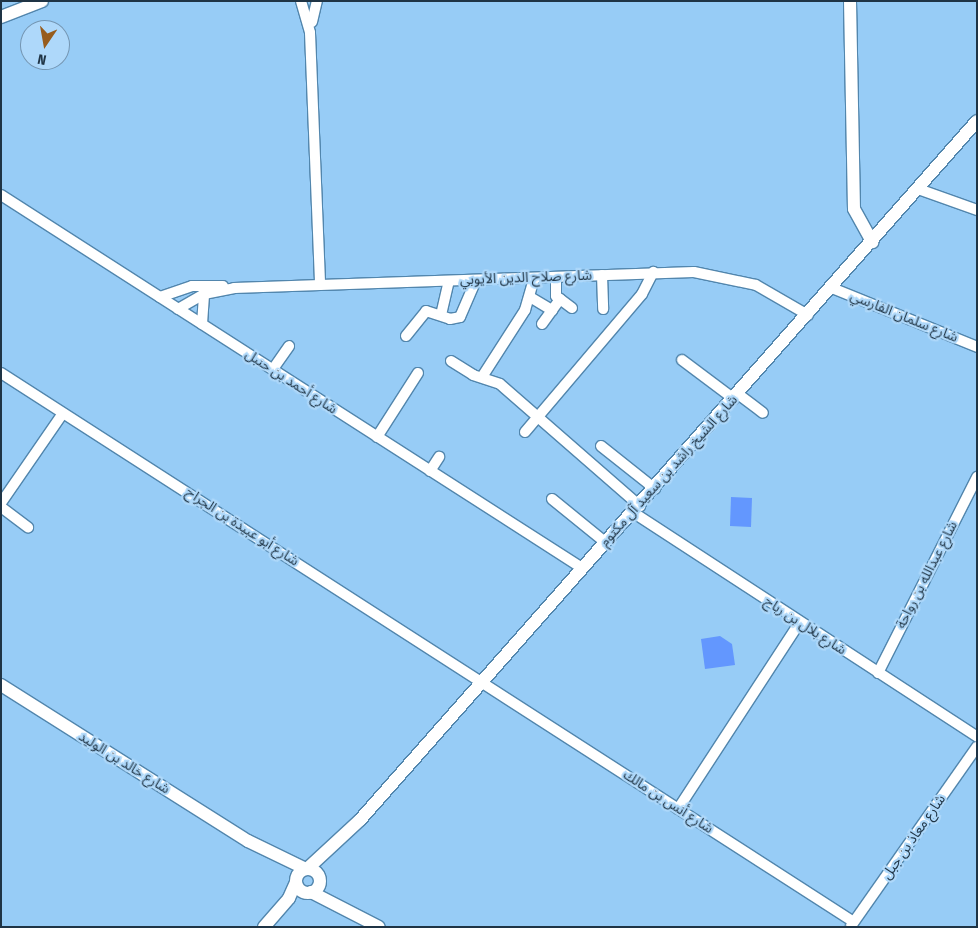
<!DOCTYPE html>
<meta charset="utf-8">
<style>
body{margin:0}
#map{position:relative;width:978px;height:928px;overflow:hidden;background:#97ccf6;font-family:"Fira Sans Condensed","Noto Sans Arabic",sans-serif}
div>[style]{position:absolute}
.building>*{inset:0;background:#6397fe}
.roads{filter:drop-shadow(1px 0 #5286ad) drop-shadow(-1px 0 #5286ad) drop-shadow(0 1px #5286ad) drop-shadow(0 -1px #5286ad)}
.minor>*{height:10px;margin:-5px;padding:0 5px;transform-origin:5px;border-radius:5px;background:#fff}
.tertiary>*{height:12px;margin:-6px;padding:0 6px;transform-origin:6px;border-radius:6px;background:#fff}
.tertiary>.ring{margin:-6px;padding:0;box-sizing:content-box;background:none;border:12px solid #fff;border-radius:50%}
span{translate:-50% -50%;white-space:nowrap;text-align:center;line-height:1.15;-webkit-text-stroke:4.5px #aed8fa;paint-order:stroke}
.street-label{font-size:14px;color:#1f3445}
.frame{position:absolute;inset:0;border:2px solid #1f3445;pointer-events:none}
.north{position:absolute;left:20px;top:20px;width:50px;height:50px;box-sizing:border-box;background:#aed8fa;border:1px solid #7596b2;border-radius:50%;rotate:192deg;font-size:14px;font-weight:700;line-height:20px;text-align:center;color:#1f3445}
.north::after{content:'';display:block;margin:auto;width:18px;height:22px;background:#975c1c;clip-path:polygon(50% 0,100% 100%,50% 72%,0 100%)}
</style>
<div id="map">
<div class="building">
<div style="clip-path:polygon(731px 497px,752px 498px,751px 527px,730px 526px)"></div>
<div style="clip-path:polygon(720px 636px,732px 644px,735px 665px,705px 669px,701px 639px)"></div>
</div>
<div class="roads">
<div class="minor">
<div style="left:301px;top:1px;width:33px;rotate:74deg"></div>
<div style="left:310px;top:33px;width:252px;rotate:87.7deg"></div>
<div style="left:312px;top:22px;width:22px;rotate:-77deg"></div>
<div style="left:918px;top:189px;width:63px;rotate:19.6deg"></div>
<div style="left:1px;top:195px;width:690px;rotate:32.7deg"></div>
<div style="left:602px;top:275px;width:34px;rotate:88deg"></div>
<div style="left:556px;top:277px;width:19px;rotate:90deg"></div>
<div style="left:556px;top:296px;width:20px;rotate:37deg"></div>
<div style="left:832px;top:288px;width:157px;rotate:22.1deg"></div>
<div style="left:160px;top:297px;width:34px;rotate:-19deg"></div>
<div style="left:192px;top:286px;width:31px"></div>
<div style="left:530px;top:297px;width:26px;rotate:31deg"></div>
<div style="left:178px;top:309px;width:30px;rotate:-30deg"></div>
<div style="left:204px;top:294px;width:31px;rotate:-11deg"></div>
<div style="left:234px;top:288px;width:460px;rotate:-2deg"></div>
<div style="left:694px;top:272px;width:63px;rotate:11.8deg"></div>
<div style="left:756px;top:285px;width:60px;rotate:30deg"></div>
<div style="left:441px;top:315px;width:35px;rotate:-77deg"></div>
<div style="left:202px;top:324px;width:30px;rotate:-86deg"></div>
<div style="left:542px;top:324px;width:31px;rotate:-54deg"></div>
<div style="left:406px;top:336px;width:32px;rotate:-51deg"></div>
<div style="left:426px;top:311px;width:25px;rotate:18deg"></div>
<div style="left:450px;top:319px;width:10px;rotate:-11deg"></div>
<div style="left:460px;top:317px;width:40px;rotate:-66.6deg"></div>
<div style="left:682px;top:360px;width:65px;rotate:36.9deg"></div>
<div style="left:451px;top:361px;width:26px;rotate:32deg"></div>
<div style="left:473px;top:375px;width:28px;rotate:18deg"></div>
<div style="left:500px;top:384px;width:186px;rotate:41.1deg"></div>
<div style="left:273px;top:369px;width:28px;rotate:-55deg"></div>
<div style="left:1px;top:373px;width:1014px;rotate:32.77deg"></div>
<div style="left:482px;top:377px;width:80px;rotate:-57.3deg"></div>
<div style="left:525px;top:310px;width:33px;rotate:-74deg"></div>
<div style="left:738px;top:394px;width:31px;rotate:37deg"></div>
<div style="left:525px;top:432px;width:181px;rotate:-49.7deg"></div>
<div style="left:642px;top:294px;width:25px;rotate:-63deg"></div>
<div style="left:377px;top:437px;width:76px;rotate:-57.4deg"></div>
<div style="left:601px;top:446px;width:69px;rotate:38.5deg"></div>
<div style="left:430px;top:471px;width:17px;rotate:-57deg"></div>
<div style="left:552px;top:499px;width:68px;rotate:39.1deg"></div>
<div style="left:1px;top:503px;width:109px;rotate:-55.4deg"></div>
<div style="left:1px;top:507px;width:34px;rotate:37deg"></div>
<div style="left:634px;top:513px;width:410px;rotate:33.1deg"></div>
<div style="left:878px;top:673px;width:220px;rotate:-63.2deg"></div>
<div style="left:678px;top:809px;width:223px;rotate:-56.9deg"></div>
<div style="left:851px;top:926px;width:219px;rotate:-54.9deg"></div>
</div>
<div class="tertiary">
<div style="left:850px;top:1px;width:208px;rotate:88.9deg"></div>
<div style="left:854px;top:209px;width:38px;rotate:61deg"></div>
<div style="left:1px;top:17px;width:44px;rotate:-21.3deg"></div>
<div style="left:1px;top:685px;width:292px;rotate:32.3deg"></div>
<div style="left:248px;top:841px;width:64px;rotate:25.8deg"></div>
<div style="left:307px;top:869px;width:72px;rotate:-42.8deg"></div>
<div style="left:360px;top:820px;width:932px;rotate:-48.57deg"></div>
<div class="ring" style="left:296px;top:869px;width:12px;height:12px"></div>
<div style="left:311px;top:892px;width:76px;rotate:27.2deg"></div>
<div style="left:264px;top:927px;width:38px;rotate:-49deg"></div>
<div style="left:289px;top:898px;width:17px;rotate:-66deg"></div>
</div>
</div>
<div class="street-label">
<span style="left:526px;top:278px;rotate:-2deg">شارع صلاح الدين الأيوبي</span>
<span style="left:904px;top:317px;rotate:22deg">شارع سلمان الفارسي</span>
<span style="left:291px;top:382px;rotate:33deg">شارع أحمد بن حنبل</span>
<span style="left:669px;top:471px;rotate:-48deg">شارع الشيخ راشد بن سعيد آل مكتوم</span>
<span style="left:242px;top:527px;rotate:33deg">شارع أبو عبيدة بن الجراح</span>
<span style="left:927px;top:575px;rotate:-63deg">شارع عبدالله بن رواحة</span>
<span style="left:805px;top:626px;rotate:33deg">شارع بلال بن رباح</span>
<span style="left:124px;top:763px;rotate:32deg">شارع خالد بن الوليد</span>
<span style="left:668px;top:802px;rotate:33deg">شارع أنس بن مالك</span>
<span style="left:914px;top:837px;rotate:-55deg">شارع معاذ بن جبل</span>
</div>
<div class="frame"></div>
<div class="north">N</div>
</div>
